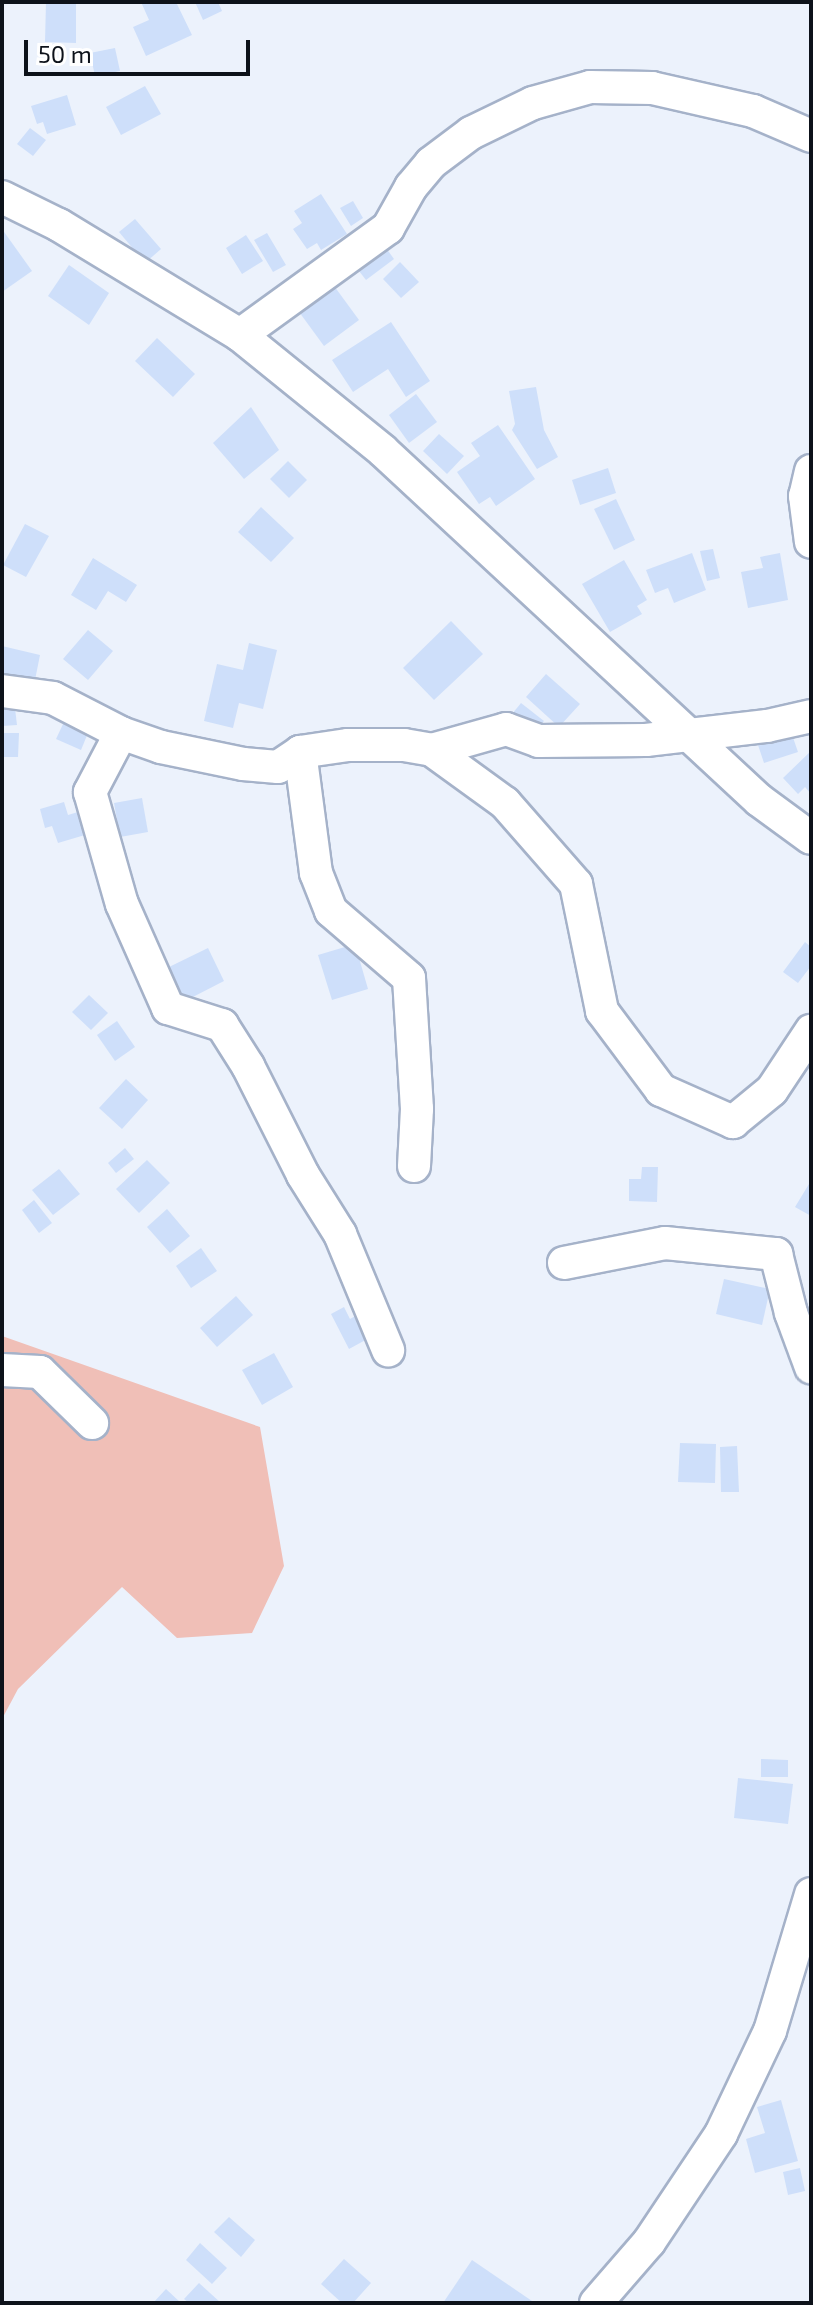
<!DOCTYPE html>
<style>
body{margin:0}
#map{position:relative;width:813px;height:2305px;overflow:hidden;background:#ecf2fc;font-family:"Exo 2",sans-serif}
div>[style]{position:absolute}
.green>*{inset:0;background:#f0bfb7}
.building>*{inset:0;background:#cedffa}
.roads{filter:drop-shadow(2px 0 #a5b2c9) drop-shadow(-2px 0 #a5b2c9) drop-shadow(0 2px #a5b2c9) drop-shadow(0 -2px #a5b2c9)}
.street>*{height:32px;margin:-16px;padding:0 16px;transform-origin:16px;border-radius:16px;background:#fff}
span{translate:-50% -50%;white-space:nowrap;text-align:center;line-height:1.15;-webkit-text-stroke:6px #fff;paint-order:stroke}
.frame{position:absolute;inset:0;border:4px solid #0d121a;pointer-events:none}
.scale{position:absolute;left:24px;top:40px;width:226px;height:36px;box-sizing:border-box;border:4px solid #0d121a;border-top:0;padding-left:10px;font-size:24px;line-height:28px;white-space:nowrap;color:#0d121a;-webkit-text-stroke:6px #fff;paint-order:stroke}
</style>
<div id="map">
<div class="green">
<div style="clip-path:polygon(2px 1336px,260px 1427px,284px 1566px,252px 1633px,177px 1638px,122px 1587px,18px 1689px,2px 1719px)"></div>
</div>
<div class="building">
<div style="clip-path:polygon(46px 2px,76px 2px,76px 43px,45px 42px)"></div>
<div style="clip-path:polygon(141px 2px,176px 2px,192px 35px,146px 56px,133px 27px,149px 20px)"></div>
<div style="clip-path:polygon(195px 2px,218px 2px,222px 11px,203px 20px)"></div>
<div style="clip-path:polygon(115px 48px,120px 71px,95px 76px,90px 53px)"></div>
<div style="clip-path:polygon(145px 86px,161px 114px,121px 135px,106px 107px)"></div>
<div style="clip-path:polygon(67px 95px,76px 125px,47px 134px,43px 122px,37px 124px,31px 106px)"></div>
<div style="clip-path:polygon(30px 128px,46px 140px,33px 156px,17px 144px)"></div>
<div style="clip-path:polygon(321px 194px,347px 234px,321px 250px,317px 243px,307px 249px,293px 229px,302px 223px,294px 211px)"></div>
<div style="clip-path:polygon(353px 201px,363px 218px,351px 226px,340px 208px)"></div>
<div style="clip-path:polygon(135px 219px,161px 249px,145px 263px,119px 232px)"></div>
<div style="clip-path:polygon(2px 229px,32px 271px,2px 292px)"></div>
<div style="clip-path:polygon(267px 233px,286px 265px,273px 272px,254px 240px)"></div>
<div style="clip-path:polygon(246px 235px,263px 261px,242px 274px,226px 248px)"></div>
<div style="clip-path:polygon(381px 241px,394px 259px,366px 280px,352px 262px)"></div>
<div style="clip-path:polygon(400px 262px,419px 282px,401px 298px,383px 279px)"></div>
<div style="clip-path:polygon(69px 265px,109px 293px,89px 325px,48px 296px)"></div>
<div style="clip-path:polygon(329px 279px,359px 320px,324px 346px,294px 305px)"></div>
<div style="clip-path:polygon(391px 322px,430px 381px,406px 397px,388px 369px,353px 392px,332px 360px)"></div>
<div style="clip-path:polygon(157px 338px,195px 374px,173px 397px,135px 361px)"></div>
<div style="clip-path:polygon(536px 387px,544px 430px,558px 457px,537px 469px,512px 430px,515px 424px,509px 391px)"></div>
<div style="clip-path:polygon(416px 394px,437px 422px,409px 443px,389px 415px)"></div>
<div style="clip-path:polygon(251px 407px,279px 450px,244px 479px,213px 443px)"></div>
<div style="clip-path:polygon(498px 425px,535px 479px,496px 506px,490px 497px,479px 504px,457px 472px,480px 456px,471px 443px)"></div>
<div style="clip-path:polygon(439px 434px,464px 456px,447px 474px,423px 451px)"></div>
<div style="clip-path:polygon(288px 461px,307px 480px,289px 498px,270px 479px)"></div>
<div style="clip-path:polygon(608px 468px,616px 493px,580px 505px,572px 480px)"></div>
<div style="clip-path:polygon(616px 499px,635px 540px,614px 550px,594px 509px)"></div>
<div style="clip-path:polygon(261px 507px,294px 538px,271px 562px,238px 532px)"></div>
<div style="clip-path:polygon(25px 524px,49px 536px,26px 577px,3px 565px)"></div>
<div style="clip-path:polygon(713px 549px,720px 578px,707px 581px,700px 551px)"></div>
<div style="clip-path:polygon(692px 553px,706px 590px,674px 603px,668px 588px,655px 593px,646px 570px)"></div>
<div style="clip-path:polygon(780px 553px,788px 600px,748px 608px,741px 572px,763px 568px,760px 557px)"></div>
<div style="clip-path:polygon(93px 558px,137px 585px,126px 602px,108px 591px,96px 610px,71px 595px)"></div>
<div style="clip-path:polygon(624px 560px,647px 600px,637px 606px,642px 614px,610px 632px,582px 584px)"></div>
<div style="clip-path:polygon(451px 621px,483px 654px,434px 700px,403px 668px)"></div>
<div style="clip-path:polygon(88px 630px,113px 651px,88px 680px,63px 659px)"></div>
<div style="clip-path:polygon(249px 643px,277px 650px,263px 709px,239px 703px,233px 728px,204px 721px,217px 664px,243px 670px)"></div>
<div style="clip-path:polygon(2px 646px,40px 655px,34px 685px,2px 677px)"></div>
<div style="clip-path:polygon(546px 674px,580px 704px,559px 727px,526px 697px)"></div>
<div style="clip-path:polygon(14px 700px,17px 725px,2px 726px,2px 701px)"></div>
<div style="clip-path:polygon(521px 703px,544px 721px,534px 732px,512px 714px)"></div>
<div style="clip-path:polygon(64px 722px,88px 733px,81px 750px,56px 739px)"></div>
<div style="clip-path:polygon(789px 726px,798px 752px,764px 763px,755px 736px)"></div>
<div style="clip-path:polygon(2px 733px,19px 733px,18px 757px,2px 757px)"></div>
<div style="clip-path:polygon(811px 751px,811px 794px,805px 787px,798px 794px,783px 778px)"></div>
<div style="clip-path:polygon(142px 798px,148px 832px,120px 837px,114px 803px)"></div>
<div style="clip-path:polygon(64px 802px,68px 815px,88px 809px,95px 832px,58px 843px,52px 826px,45px 828px,40px 809px)"></div>
<div style="clip-path:polygon(805px 942px,811px 947px,811px 966px,798px 983px,783px 972px)"></div>
<div style="clip-path:polygon(355px 944px,368px 989px,332px 1000px,318px 955px)"></div>
<div style="clip-path:polygon(208px 948px,224px 981px,185px 1001px,169px 967px)"></div>
<div style="clip-path:polygon(89px 995px,108px 1013px,91px 1030px,72px 1012px)"></div>
<div style="clip-path:polygon(117px 1021px,135px 1047px,115px 1061px,97px 1035px)"></div>
<div style="clip-path:polygon(126px 1079px,148px 1100px,122px 1129px,99px 1108px)"></div>
<div style="clip-path:polygon(125px 1148px,134px 1159px,116px 1173px,108px 1163px)"></div>
<div style="clip-path:polygon(147px 1160px,170px 1183px,139px 1213px,116px 1189px)"></div>
<div style="clip-path:polygon(642px 1167px,658px 1167px,657px 1202px,629px 1201px,629px 1179px,641px 1179px)"></div>
<div style="clip-path:polygon(59px 1169px,80px 1194px,53px 1215px,32px 1190px)"></div>
<div style="clip-path:polygon(809px 1184px,811px 1186px,811px 1216px,795px 1207px)"></div>
<div style="clip-path:polygon(34px 1200px,52px 1223px,39px 1233px,22px 1210px)"></div>
<div style="clip-path:polygon(167px 1209px,190px 1236px,170px 1253px,147px 1227px)"></div>
<div style="clip-path:polygon(201px 1248px,217px 1271px,191px 1288px,176px 1266px)"></div>
<div style="clip-path:polygon(724px 1279px,770px 1289px,762px 1325px,716px 1314px)"></div>
<div style="clip-path:polygon(236px 1296px,253px 1315px,217px 1347px,200px 1328px)"></div>
<div style="clip-path:polygon(344px 1307px,350px 1319px,359px 1314px,371px 1337px,349px 1349px,331px 1314px)"></div>
<div style="clip-path:polygon(274px 1353px,293px 1387px,262px 1405px,242px 1370px)"></div>
<div style="clip-path:polygon(680px 1443px,716px 1444px,715px 1483px,678px 1482px)"></div>
<div style="clip-path:polygon(737px 1446px,739px 1492px,721px 1492px,720px 1447px)"></div>
<div style="clip-path:polygon(761px 1759px,788px 1760px,788px 1777px,761px 1777px)"></div>
<div style="clip-path:polygon(738px 1778px,793px 1784px,788px 1824px,734px 1818px)"></div>
<div style="clip-path:polygon(781px 2100px,798px 2161px,755px 2173px,746px 2139px,765px 2133px,757px 2107px)"></div>
<div style="clip-path:polygon(800px 2168px,805px 2191px,788px 2195px,783px 2172px)"></div>
<div style="clip-path:polygon(229px 2217px,255px 2240px,241px 2257px,214px 2232px)"></div>
<div style="clip-path:polygon(200px 2243px,227px 2268px,212px 2284px,186px 2260px)"></div>
<div style="clip-path:polygon(344px 2259px,371px 2283px,353px 2303px,342px 2303px,321px 2284px)"></div>
<div style="clip-path:polygon(472px 2260px,532px 2301px,530px 2303px,443px 2303px)"></div>
<div style="clip-path:polygon(199px 2283px,221px 2303px,189px 2303px,184px 2299px)"></div>
<div style="clip-path:polygon(166px 2289px,181px 2303px,153px 2303px)"></div>
</div>
<div class="roads">
<div class="street">
<div style="left:2px;top:197px;width:64px;rotate:26.2deg"></div>
<div style="left:59px;top:225px;width:212px;rotate:31.3deg"></div>
<div style="left:240px;top:335px;width:184px;rotate:39deg"></div>
<div style="left:383px;top:451px;width:513px;rotate:42.87deg"></div>
<div style="left:759px;top:800px;width:64px;rotate:36.2deg"></div>
<div style="left:240px;top:335px;width:183px;rotate:-35.9deg"></div>
<div style="left:388px;top:228px;width:47px;rotate:-60.7deg"></div>
<div style="left:411px;top:187px;width:31px;rotate:-50deg"></div>
<div style="left:431px;top:163px;width:50px;rotate:-36.9deg"></div>
<div style="left:471px;top:133px;width:69px;rotate:-25.8deg"></div>
<div style="left:533px;top:103px;width:59px;rotate:-15.7deg"></div>
<div style="left:590px;top:87px;width:62px;rotate:0.9deg"></div>
<div style="left:652px;top:88px;width:104px;rotate:12.8deg"></div>
<div style="left:753px;top:111px;width:63px;rotate:23.3deg"></div>
<div style="left:811px;top:471px;width:26px;rotate:103deg"></div>
<div style="left:805px;top:496px;width:46px;rotate:82.6deg"></div>
<div style="left:2px;top:691px;width:51px;rotate:7.8deg"></div>
<div style="left:53px;top:698px;width:76px;rotate:27.2deg"></div>
<div style="left:121px;top:733px;width:42px;rotate:19.3deg"></div>
<div style="left:161px;top:747px;width:84px;rotate:11.7deg"></div>
<div style="left:243px;top:764px;width:35px;rotate:5deg"></div>
<div style="left:278px;top:767px;width:27px;rotate:-34deg"></div>
<div style="left:121px;top:733px;width:67px;rotate:117.7deg"></div>
<div style="left:90px;top:792px;width:116px;rotate:74.1deg"></div>
<div style="left:122px;top:904px;width:114px;rotate:66.1deg"></div>
<div style="left:168px;top:1008px;width:57px;rotate:17.5deg"></div>
<div style="left:222px;top:1025px;width:49px;rotate:57.6deg"></div>
<div style="left:248px;top:1066px;width:122px;rotate:63.2deg"></div>
<div style="left:303px;top:1175px;width:70px;rotate:57.9deg"></div>
<div style="left:340px;top:1234px;width:126px;rotate:67.5deg"></div>
<div style="left:432px;top:750px;width:77px;rotate:-15.8deg"></div>
<div style="left:506px;top:729px;width:35px;rotate:20deg"></div>
<div style="left:539px;top:741px;width:107px;rotate:-0.5deg"></div>
<div style="left:646px;top:740px;width:122px;rotate:-6.6deg"></div>
<div style="left:767px;top:726px;width:45px;rotate:-12.8deg"></div>
<div style="left:414px;top:1166px;width:57px;rotate:-87deg"></div>
<div style="left:417px;top:1109px;width:131px;rotate:-93.5deg"></div>
<div style="left:409px;top:978px;width:103px;rotate:-139.3deg"></div>
<div style="left:331px;top:911px;width:41px;rotate:-111.5deg"></div>
<div style="left:316px;top:873px;width:122px;rotate:-97.5deg"></div>
<div style="left:300px;top:752px;width:49px;rotate:-8.3deg"></div>
<div style="left:348px;top:745px;width:56px"></div>
<div style="left:404px;top:745px;width:28px;rotate:10deg"></div>
<div style="left:432px;top:750px;width:90px;rotate:36deg"></div>
<div style="left:505px;top:803px;width:108px;rotate:48.8deg"></div>
<div style="left:576px;top:884px;width:130px;rotate:78.4deg"></div>
<div style="left:602px;top:1011px;width:99px;rotate:53.2deg"></div>
<div style="left:661px;top:1090px;width:79px;rotate:24deg"></div>
<div style="left:733px;top:1122px;width:50px;rotate:-39.4deg"></div>
<div style="left:772px;top:1090px;width:71px;rotate:-56.5deg"></div>
<div style="left:564px;top:1263px;width:103px;rotate:-11.2deg"></div>
<div style="left:665px;top:1243px;width:112px;rotate:5.7deg"></div>
<div style="left:776px;top:1254px;width:61px;rotate:75.7deg"></div>
<div style="left:791px;top:1313px;width:58px;rotate:69.7deg"></div>
<div style="left:2px;top:1370px;width:38px;rotate:3deg"></div>
<div style="left:40px;top:1372px;width:73px;rotate:44.4deg"></div>
<div style="left:596px;top:2303px;width:81px;rotate:-49deg"></div>
<div style="left:649px;top:2242px;width:130px;rotate:-56.3deg"></div>
<div style="left:721px;top:2134px;width:114px;rotate:-64.6deg"></div>
<div style="left:770px;top:2031px;width:143px;rotate:-73.3deg"></div>
</div>
</div>
<div class="frame"></div>
<div class="scale">50 m</div>
</div>
